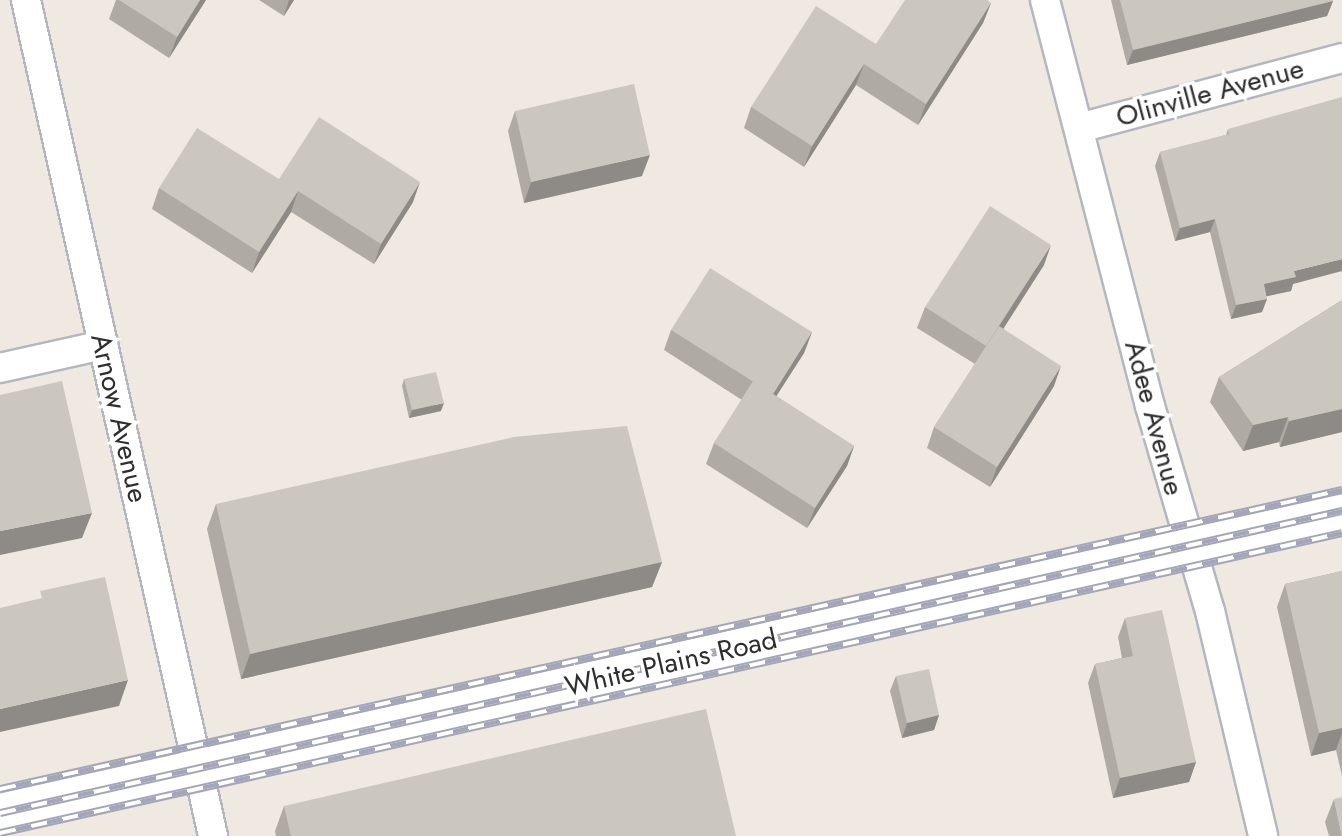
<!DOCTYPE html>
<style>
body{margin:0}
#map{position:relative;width:1342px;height:836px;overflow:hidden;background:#efe9e1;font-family:Jost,sans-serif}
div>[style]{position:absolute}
.roads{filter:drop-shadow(2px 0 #b4b7c1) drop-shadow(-2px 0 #b4b7c1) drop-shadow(0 2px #b4b7c1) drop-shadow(0 -2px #b4b7c1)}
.street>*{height:28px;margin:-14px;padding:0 14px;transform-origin:14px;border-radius:14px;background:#fff}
.secondary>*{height:38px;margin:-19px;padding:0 19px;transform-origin:19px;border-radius:19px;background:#fff}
.rail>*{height:8px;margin-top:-4px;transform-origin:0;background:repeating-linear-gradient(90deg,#fff 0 16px,#a3a6b8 0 32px);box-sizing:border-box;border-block:2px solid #a3a6b8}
.wall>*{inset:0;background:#afaba4}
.shaded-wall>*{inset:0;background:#8e8b86}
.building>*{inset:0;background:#cbc7bf}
span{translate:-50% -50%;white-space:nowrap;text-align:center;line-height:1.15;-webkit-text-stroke:7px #fff;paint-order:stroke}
.street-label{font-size:28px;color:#2e2e2e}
</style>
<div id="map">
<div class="roads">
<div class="street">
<div style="left:26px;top:0;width:857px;rotate:77.39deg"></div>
<div style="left:1045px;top:0;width:419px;rotate:75.5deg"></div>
<div style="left:1150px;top:406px;width:214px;rotate:73.7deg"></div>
<div style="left:1210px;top:611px;width:231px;rotate:76.7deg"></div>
<div style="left:1079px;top:128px;width:272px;rotate:-14.9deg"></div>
<div style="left:0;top:368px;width:106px;rotate:-12.6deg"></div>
</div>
<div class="secondary">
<div style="left:0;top:813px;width:1375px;rotate:-12.6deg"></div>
</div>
</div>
<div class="rail">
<div style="left:0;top:789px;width:1375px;rotate:-12.56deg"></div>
<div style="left:0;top:813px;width:1376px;rotate:-12.68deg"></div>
<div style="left:0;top:833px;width:1375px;rotate:-12.6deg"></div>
</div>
<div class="wall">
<div style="clip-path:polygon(116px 0,206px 0,169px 58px,109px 19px)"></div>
<div style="clip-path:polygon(259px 0,294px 0,284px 16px)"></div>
<div style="clip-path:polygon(1111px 0,1332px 0,1333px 1px,1327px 16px,1127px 65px)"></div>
<div style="clip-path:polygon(991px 3px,983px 23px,918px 125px,856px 85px,804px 167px,744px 128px,751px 107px,876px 44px)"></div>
<div style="clip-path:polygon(515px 111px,642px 176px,524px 203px,508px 131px)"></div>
<div style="clip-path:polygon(1228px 129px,1293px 284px,1291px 291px,1266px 296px,1267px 299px,1262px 312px,1231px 319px,1210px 232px,1175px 241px,1155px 166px,1160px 152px,1226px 135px)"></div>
<div style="clip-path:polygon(279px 179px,413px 202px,374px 264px,291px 212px,252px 273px,152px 209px,159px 188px)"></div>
<div style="clip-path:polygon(1044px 265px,1003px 328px,1054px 386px,990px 487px,927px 448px,934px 427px,975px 364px,917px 328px,925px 307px)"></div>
<div style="clip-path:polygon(1342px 300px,1342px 432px,1280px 447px,1279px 442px,1243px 451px,1210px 402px,1219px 377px)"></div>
<div style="clip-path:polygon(671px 330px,812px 332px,804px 353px,776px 396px,854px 446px,847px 466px,807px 528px,706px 464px,714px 443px,742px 400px,664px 350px)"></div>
<div style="clip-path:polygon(404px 379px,441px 411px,409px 418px,402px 386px)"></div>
<div style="clip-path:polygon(216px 504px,662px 562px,652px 587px,241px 679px,207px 529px)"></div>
<div style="clip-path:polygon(1342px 571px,1342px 776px,1336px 750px,1311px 756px,1277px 607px,1285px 584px)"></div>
<div style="clip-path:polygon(1125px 618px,1196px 762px,1189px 782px,1113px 798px,1088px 683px,1095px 664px,1122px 658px,1118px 637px)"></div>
<div style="clip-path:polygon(896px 676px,939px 715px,934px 730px,902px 738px,890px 691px)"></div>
<div style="clip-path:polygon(1334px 799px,1342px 836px,1329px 836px,1325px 822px)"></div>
<div style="clip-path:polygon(284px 806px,736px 836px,276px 836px,275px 831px)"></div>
</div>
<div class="shaded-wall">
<div style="clip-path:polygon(200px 0,206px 0,169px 58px,177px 37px)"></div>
<div style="clip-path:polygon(289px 0,294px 0,284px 16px)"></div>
<div style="clip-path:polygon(1333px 1px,1327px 16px,1127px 65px,1133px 50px)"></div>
<div style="clip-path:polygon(991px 3px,983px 23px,918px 125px,926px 104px)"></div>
<div style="clip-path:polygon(864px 64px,856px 85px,804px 167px,812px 146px)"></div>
<div style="clip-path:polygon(650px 155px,642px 176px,524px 203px,531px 182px)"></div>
<div style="clip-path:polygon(420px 182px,413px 202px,374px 264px,381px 244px)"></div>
<div style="clip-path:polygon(298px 191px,291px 212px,252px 273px,259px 252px)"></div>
<div style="clip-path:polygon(1215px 219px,1210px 232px,1175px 241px,1180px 228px)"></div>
<div style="clip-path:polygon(1051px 245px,1044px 265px,979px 367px,986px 346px)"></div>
<div style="clip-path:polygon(1342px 259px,1342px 271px,1293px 284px,1291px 291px,1259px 298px,1264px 284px,1294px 271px)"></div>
<div style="clip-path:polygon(1267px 299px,1262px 312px,1231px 319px,1236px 305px)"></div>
<div style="clip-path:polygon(812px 332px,804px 353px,765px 414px,773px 394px)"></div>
<div style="clip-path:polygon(1061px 366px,1054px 386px,990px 487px,997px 467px)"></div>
<div style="clip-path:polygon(444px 403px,441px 411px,409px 418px,412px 410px)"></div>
<div style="clip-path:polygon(1342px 409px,1342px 432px,1280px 447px,1289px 421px)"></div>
<div style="clip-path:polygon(1288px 417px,1279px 442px,1243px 451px,1253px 425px)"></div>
<div style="clip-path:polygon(854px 446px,847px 466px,807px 528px,815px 508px)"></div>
<div style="clip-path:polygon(92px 513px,82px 538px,0 555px,0 531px)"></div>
<div style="clip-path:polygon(662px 562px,652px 587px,241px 679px,250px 654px)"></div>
<div style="clip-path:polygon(128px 680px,119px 706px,0 732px,0 709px)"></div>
<div style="clip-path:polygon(939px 715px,934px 730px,902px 738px,907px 723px)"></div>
<div style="clip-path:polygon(1342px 728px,1342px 733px,1336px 750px,1311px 756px,1319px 733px)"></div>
<div style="clip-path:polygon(1196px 762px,1189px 782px,1113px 798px,1120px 778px)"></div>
</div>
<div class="building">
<div style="clip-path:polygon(119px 0,200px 0,177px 37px)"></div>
<div style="clip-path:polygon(905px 0,987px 0,991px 3px,926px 104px,864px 64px,812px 146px,751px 107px,816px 6px,876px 44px)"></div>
<div style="clip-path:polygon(1120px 0,1332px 0,1333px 1px,1133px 50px)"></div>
<div style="clip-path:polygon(634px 84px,650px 155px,531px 182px,515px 111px)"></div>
<div style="clip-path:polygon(1342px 97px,1342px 259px,1294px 271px,1296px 277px,1264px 284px,1267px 299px,1236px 305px,1215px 219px,1180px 228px,1160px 152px,1229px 134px,1228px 129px)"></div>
<div style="clip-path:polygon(319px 117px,420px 182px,381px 244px,298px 191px,259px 252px,159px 188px,197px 128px,279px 179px)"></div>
<div style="clip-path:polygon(990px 206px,1051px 245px,986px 346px,925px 307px)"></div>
<div style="clip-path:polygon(710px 268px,812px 332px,773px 394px,671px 330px)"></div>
<div style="clip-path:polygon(1342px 300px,1342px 409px,1289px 421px,1288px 417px,1253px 425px,1219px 377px)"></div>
<div style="clip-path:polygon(999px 326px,1061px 366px,997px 467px,934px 427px)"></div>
<div style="clip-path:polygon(436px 372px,444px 403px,412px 410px,404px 379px)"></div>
<div style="clip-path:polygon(62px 381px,92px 513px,0 531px,0 395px)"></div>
<div style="clip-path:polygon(753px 381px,854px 446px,815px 508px,714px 443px)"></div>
<div style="clip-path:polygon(627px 426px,662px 562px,250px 654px,216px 504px,514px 437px)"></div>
<div style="clip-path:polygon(1342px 571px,1342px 728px,1319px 733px,1285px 584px)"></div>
<div style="clip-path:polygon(105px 577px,128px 680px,0 709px,0 608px,42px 598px,40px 591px)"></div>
<div style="clip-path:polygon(1162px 610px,1196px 762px,1120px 778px,1095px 664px,1133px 656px,1125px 618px)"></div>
<div style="clip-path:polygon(929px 669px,939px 715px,907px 723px,896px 676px)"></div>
<div style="clip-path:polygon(706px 709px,736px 836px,291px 836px,284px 806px)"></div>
<div style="clip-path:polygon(1342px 797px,1342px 836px,1334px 799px)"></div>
</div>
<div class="street-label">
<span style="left:1210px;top:93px;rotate:-15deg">Olinville Avenue</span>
<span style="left:119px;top:418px;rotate:77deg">Arnow Avenue</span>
<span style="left:1154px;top:418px;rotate:75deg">Adee Avenue</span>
<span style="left:671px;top:663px;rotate:-13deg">White Plains Road</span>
</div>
</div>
